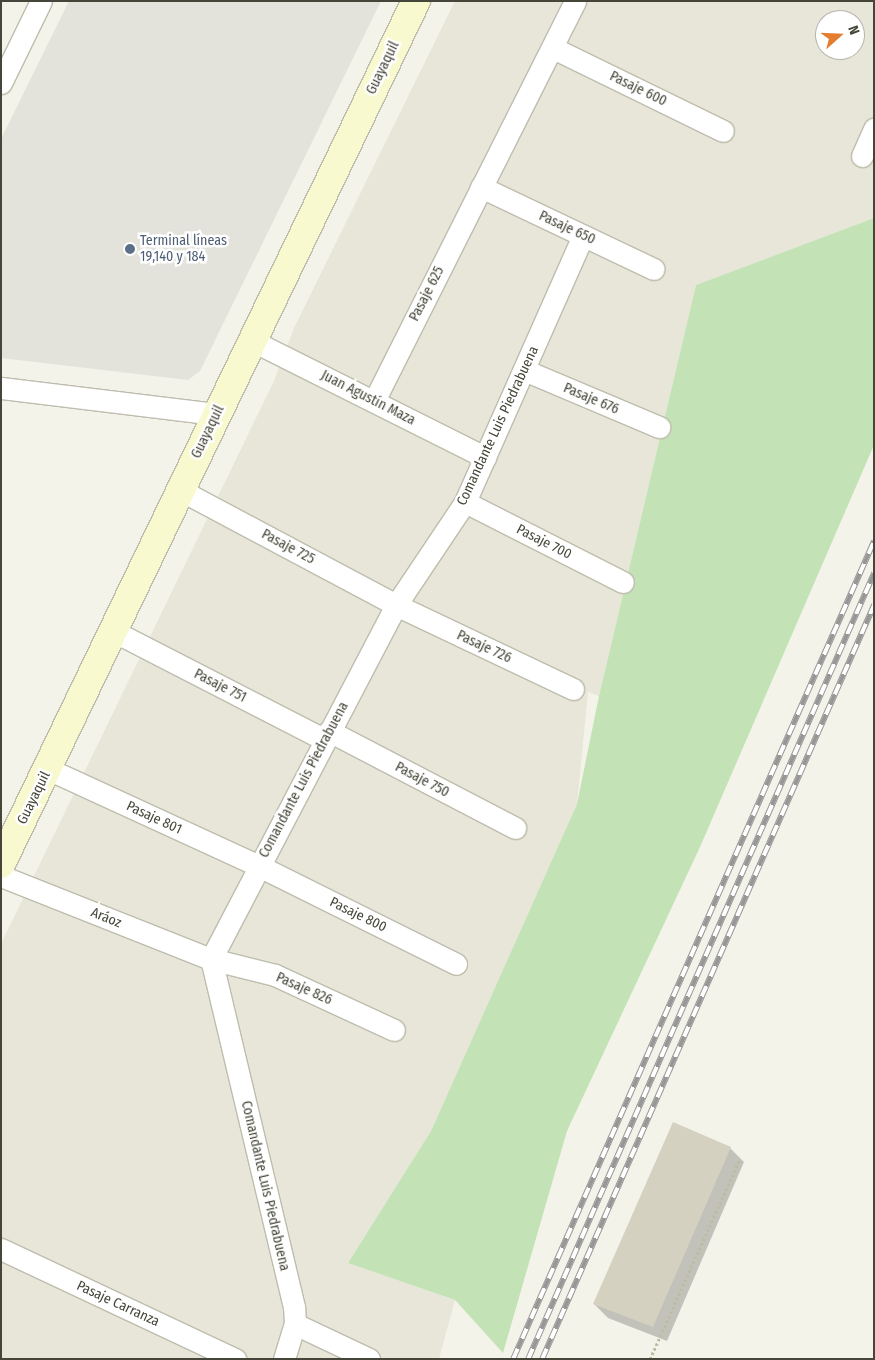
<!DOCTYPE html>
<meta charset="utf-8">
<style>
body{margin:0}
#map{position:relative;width:875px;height:1360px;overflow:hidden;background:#f3f3ea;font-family:"Fira Sans Condensed",sans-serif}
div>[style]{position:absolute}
.residential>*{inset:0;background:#e7e6d8}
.industrial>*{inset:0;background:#e3e2db}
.green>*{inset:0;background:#c3e3b7}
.shadow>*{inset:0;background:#0003}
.building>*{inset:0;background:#d4d1c0}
.path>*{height:3px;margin-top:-1.5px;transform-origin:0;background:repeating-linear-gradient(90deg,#bebca0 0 2.5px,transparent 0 5px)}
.roads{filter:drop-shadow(1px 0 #bebdad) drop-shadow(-1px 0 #bebdad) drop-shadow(0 1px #bebdad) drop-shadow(0 -1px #bebdad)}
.street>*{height:21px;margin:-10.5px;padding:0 10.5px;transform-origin:10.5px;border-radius:10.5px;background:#fff}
.secondary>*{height:28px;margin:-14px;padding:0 14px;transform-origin:14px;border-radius:14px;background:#f8f9ce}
.rail>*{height:5.5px;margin-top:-2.75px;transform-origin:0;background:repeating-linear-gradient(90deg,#fff 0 11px,#979797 0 22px);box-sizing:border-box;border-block:1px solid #979797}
.dots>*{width:14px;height:14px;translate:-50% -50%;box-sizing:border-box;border:2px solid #fff;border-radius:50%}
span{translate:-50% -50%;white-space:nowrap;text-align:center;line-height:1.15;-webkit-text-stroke:5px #fff;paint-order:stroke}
.street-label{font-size:14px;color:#464539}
.service-label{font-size:14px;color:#4e5e75}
.left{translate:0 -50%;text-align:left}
.frame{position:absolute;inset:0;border:2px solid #464539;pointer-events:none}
.north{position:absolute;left:815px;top:10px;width:50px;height:50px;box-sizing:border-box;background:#fff;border:1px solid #b5b5b0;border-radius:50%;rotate:70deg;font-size:14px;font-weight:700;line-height:20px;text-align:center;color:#464539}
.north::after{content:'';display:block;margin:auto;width:18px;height:22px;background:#e47d30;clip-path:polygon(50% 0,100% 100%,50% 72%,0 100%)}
</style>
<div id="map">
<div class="residential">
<div style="clip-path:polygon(evenodd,455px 1px,874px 1px,874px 218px,696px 285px,599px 696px,588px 692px,577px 804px,431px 1131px,348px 1263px,455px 1300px,439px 1359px,1px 1359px,1px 944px,274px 381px,294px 328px,455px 1px,825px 20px,855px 20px,855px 50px,825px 50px,825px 20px)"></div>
</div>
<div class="industrial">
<div style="clip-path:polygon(69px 1px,381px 1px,200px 371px,188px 380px,1px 358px,1px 139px)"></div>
</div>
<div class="green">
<div style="clip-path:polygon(874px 218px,874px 445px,700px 847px,567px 1131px,503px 1353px,455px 1300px,348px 1263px,431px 1131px,577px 804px,599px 696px,696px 285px)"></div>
</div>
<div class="shadow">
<div style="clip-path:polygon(730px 1148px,744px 1162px,667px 1341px,608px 1318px,594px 1304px)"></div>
</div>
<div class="building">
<div style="clip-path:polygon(673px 1122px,731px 1147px,653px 1327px,593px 1304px)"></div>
</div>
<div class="path">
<div style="left:650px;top:1359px;width:219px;rotate:-65.8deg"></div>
</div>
<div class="roads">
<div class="street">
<div style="left:553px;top:48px;width:189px;rotate:26deg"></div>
<div style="left:1px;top:83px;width:91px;rotate:-64deg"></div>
<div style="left:862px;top:156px;width:30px;rotate:-66deg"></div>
<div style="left:481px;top:187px;width:191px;rotate:25.4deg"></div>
<div style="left:251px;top:340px;width:262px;rotate:26.6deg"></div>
<div style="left:524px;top:370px;width:147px;rotate:22.9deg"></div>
<div style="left:1px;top:388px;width:218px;rotate:6.9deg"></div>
<div style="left:374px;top:401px;width:448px;rotate:-63.3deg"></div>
<div style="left:180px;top:490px;width:245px;rotate:28deg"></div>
<div style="left:396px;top:605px;width:196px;rotate:25.4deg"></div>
<div style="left:465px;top:502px;width:177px;rotate:26.9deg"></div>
<div style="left:115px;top:632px;width:236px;rotate:27.2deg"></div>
<div style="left:329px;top:731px;width:210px;rotate:27.5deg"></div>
<div style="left:48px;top:769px;width:232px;rotate:24.7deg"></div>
<div style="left:259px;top:866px;width:220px;rotate:26.4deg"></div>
<div style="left:1px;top:876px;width:226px;rotate:21.6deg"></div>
<div style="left:211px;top:959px;width:66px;rotate:14deg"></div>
<div style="left:275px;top:975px;width:131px;rotate:24.8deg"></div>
<div style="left:1px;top:1249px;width:259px;rotate:25.2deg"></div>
<div style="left:295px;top:1324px;width:82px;rotate:25.3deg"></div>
<div style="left:284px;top:1359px;width:37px;rotate:-73deg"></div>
<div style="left:295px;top:1324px;width:17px;rotate:-93deg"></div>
<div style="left:294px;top:1307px;width:358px;rotate:-103.4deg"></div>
<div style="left:211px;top:959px;width:399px;rotate:-62.4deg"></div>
<div style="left:396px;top:605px;width:124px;rotate:-56.2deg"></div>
<div style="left:465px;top:502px;width:291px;rotate:-66.1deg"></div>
</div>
<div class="secondary">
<div style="left:1px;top:864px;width:958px;rotate:-64.32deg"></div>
</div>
</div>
<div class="rail">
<div style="left:513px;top:1359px;width:894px;rotate:-66.19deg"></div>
<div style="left:528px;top:1359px;width:859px;rotate:-66.24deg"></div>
<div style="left:542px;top:1359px;width:824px;rotate:-66.24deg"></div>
</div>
<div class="dots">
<div style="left:130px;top:249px;background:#5c6f8a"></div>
</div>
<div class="street-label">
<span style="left:383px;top:68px;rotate:-64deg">Guayaquil</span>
<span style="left:638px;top:89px;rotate:26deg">Pasaje 600</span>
<span style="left:567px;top:228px;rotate:25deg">Pasaje 650</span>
<span style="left:427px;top:294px;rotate:-63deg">Pasaje 625</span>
<span style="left:368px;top:398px;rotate:27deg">Juan Agustín Maza</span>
<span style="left:591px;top:399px;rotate:23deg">Pasaje 676</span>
<span style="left:498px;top:426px;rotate:-65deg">Comandante Luis Piedrabuena</span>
<span style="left:208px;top:432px;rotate:-64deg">Guayaquil</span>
<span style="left:544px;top:542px;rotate:27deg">Pasaje 700</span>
<span style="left:288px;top:547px;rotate:28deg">Pasaje 725</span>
<span style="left:484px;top:647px;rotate:25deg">Pasaje 726</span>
<span style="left:220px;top:686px;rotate:27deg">Pasaje 751</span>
<span style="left:304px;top:780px;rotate:-62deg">Comandante Luis Piedrabuena</span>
<span style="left:422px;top:780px;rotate:28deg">Pasaje 750</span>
<span style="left:34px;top:798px;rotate:-64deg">Guayaquil</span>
<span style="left:154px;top:818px;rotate:25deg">Pasaje 801</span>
<span style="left:358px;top:915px;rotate:26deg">Pasaje 800</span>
<span style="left:106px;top:918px;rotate:22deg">Aráoz</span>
<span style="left:304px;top:989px;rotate:24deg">Pasaje 826</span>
<span style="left:265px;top:1186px;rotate:77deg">Comandante Luis Piedrabuena</span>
<span style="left:118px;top:1304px;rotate:25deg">Pasaje Carranza</span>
</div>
<div class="service-label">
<span class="left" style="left:140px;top:249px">Terminal líneas<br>19,140 y 184</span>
</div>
<div class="frame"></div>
<div class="north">N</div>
</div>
